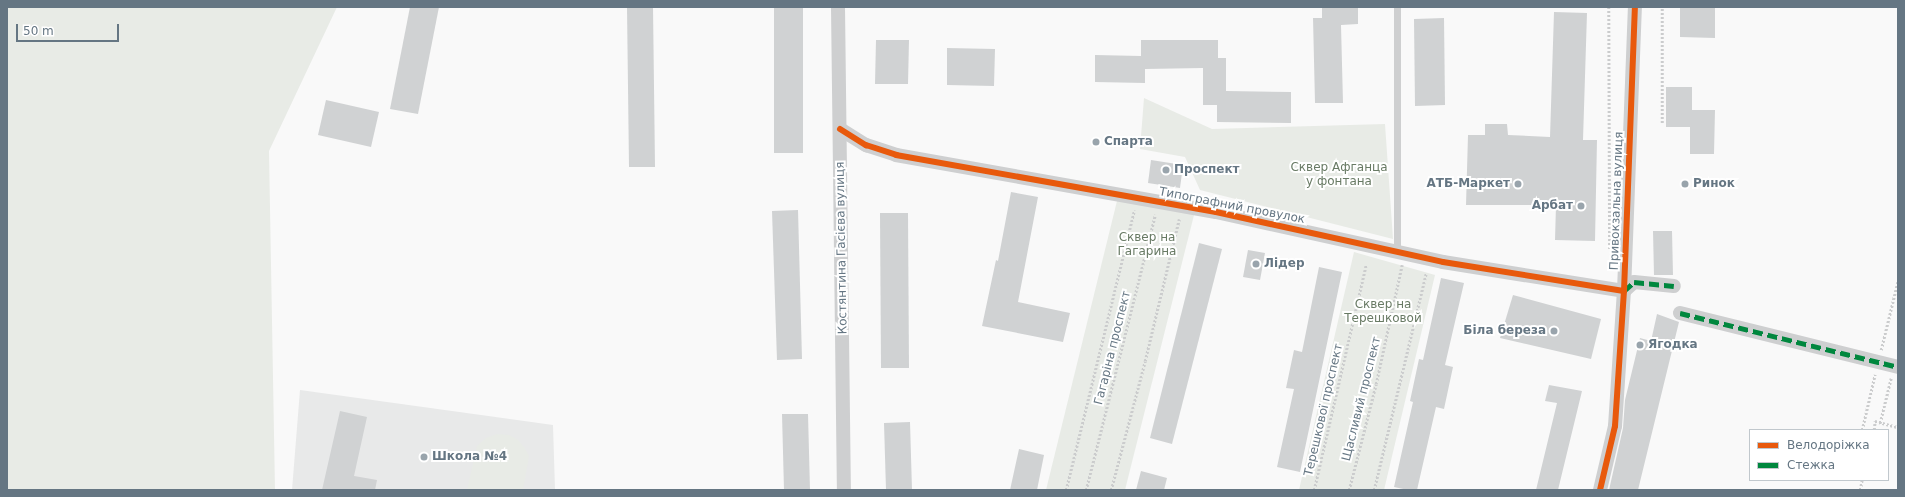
<!DOCTYPE html>
<meta charset="utf-8">
<style>
body{margin:0}
#map{position:relative;width:1905px;height:497px;overflow:hidden;background:#f9f9f9;font-family:"DejaVu Sans",sans-serif}
div>[style]{position:absolute}
.built>*{inset:0;background:#e8e9e9}
.green>*{inset:0;background:#e8ebe6}
.building>*{inset:0;background:#d0d2d3}
.path>*{height:2.5px;margin-top:-1.25px;transform-origin:0;background:repeating-linear-gradient(90deg,#cbcccd 0 2px,transparent 0 4px)}
.lane>*{height:7px;margin:-3.5px;padding:0 3.5px;transform-origin:3.5px;border-radius:3.5px;background:#cecfd0}
.street>*{height:14px;margin:-7px;padding:0 7px;transform-origin:7px;border-radius:7px;background:#cecfd0}
.quiet>*{height:5px;margin-top:-2.5px;transform-origin:0;background:repeating-linear-gradient(90deg,#00873e 0 10px,transparent 0 15px)}
.cycleway>*{height:6px;margin:-3px;padding:0 3px;transform-origin:3px;border-radius:3px;background:#e8590c}
.dots>*{width:11px;height:11px;translate:-50% -50%;box-sizing:border-box;border:2px solid #fff;border-radius:50%}
span{translate:-50% -50%;white-space:nowrap;text-align:center;line-height:1.15;-webkit-text-stroke:4px #fff;paint-order:stroke}
.poi-label{font-size:12px;color:#657683;font-weight:700}
.left{translate:0 -50%;text-align:left}
.right{translate:-100% -50%;text-align:right}
.park-label{font-size:12px;color:#687a64}
.street-label{font-size:12px;color:#657683}
.frame{position:absolute;inset:0;border:8px solid #657683;pointer-events:none}
.legend{position:absolute;left:1749px;top:429px;width:140px;height:52px;box-sizing:border-box;background:#fff;border:1px solid #c1c8cd;margin:0;padding:5px 7px;list-style:none;font-size:12px;color:#657683}
.legend li{display:flex;align-items:center;gap:8px;height:20px}
.legend b{width:20px;border:1px solid #c1c8cd}
.scale{position:absolute;left:16px;top:24px;width:103px;height:18px;box-sizing:border-box;border:2px solid #657683;border-top:0;padding-left:5px;font-size:12px;line-height:14px;white-space:nowrap;color:#657683;-webkit-text-stroke:3px #fff;paint-order:stroke}
</style>
<div id="map">
<div class="built">
<div style="clip-path:polygon(300px 390px,553px 425px,555px 490px,292px 490px)"></div>
</div>
<div class="green">
<div style="clip-path:polygon(7px 7px,337px 7px,269px 151px,275px 490px,7px 490px)"></div>
<div style="clip-path:polygon(1144px 98px,1212px 129px,1385px 124px,1393px 239px,1200px 190px,1185px 157px,1140px 149px)"></div>
<div style="clip-path:polygon(1117px 201px,1195px 211px,1125px 490px,1046px 490px)"></div>
<div style="clip-path:polygon(1354px 252px,1435px 275px,1384px 490px,1299px 490px)"></div>
<div style="clip-path:polygon(497px 434px,509px 435px,518px 440px,524px 447px,529px 456px,523px 490px,467px 490px,477px 446px,486px 438px)"></div>
</div>
<div class="building">
<div style="clip-path:polygon(410px 7px,439px 7px,418px 114px,390px 109px)"></div>
<div style="clip-path:polygon(627px 7px,653px 7px,655px 167px,629px 167px)"></div>
<div style="clip-path:polygon(774px 7px,803px 7px,803px 153px,774px 153px)"></div>
<div style="clip-path:polygon(1322px 7px,1358px 7px,1358px 24px,1341px 25px,1343px 103px,1315px 103px,1313px 18px,1322px 18px)"></div>
<div style="clip-path:polygon(1680px 7px,1715px 7px,1715px 38px,1680px 37px)"></div>
<div style="clip-path:polygon(1554px 12px,1587px 13px,1583px 140px,1597px 140px,1595px 241px,1555px 240px,1556px 205px,1466px 205px,1468px 135px,1485px 135px,1485px 124px,1507px 124px,1508px 135px,1550px 137px)"></div>
<div style="clip-path:polygon(1444px 18px,1445px 105px,1415px 106px,1414px 19px)"></div>
<div style="clip-path:polygon(876px 40px,909px 40px,908px 84px,875px 84px)"></div>
<div style="clip-path:polygon(1141px 40px,1218px 40px,1218px 58px,1226px 58px,1226px 91px,1291px 92px,1291px 123px,1217px 122px,1217px 105px,1203px 105px,1203px 68px,1145px 69px,1145px 83px,1095px 82px,1095px 55px,1141px 56px)"></div>
<div style="clip-path:polygon(947px 48px,995px 49px,994px 86px,947px 85px)"></div>
<div style="clip-path:polygon(1666px 87px,1692px 87px,1692px 110px,1715px 110px,1714px 154px,1690px 154px,1690px 127px,1666px 127px)"></div>
<div style="clip-path:polygon(326px 100px,379px 112px,371px 147px,318px 135px)"></div>
<div style="clip-path:polygon(1151px 160px,1183px 165px,1180px 188px,1148px 183px)"></div>
<div style="clip-path:polygon(1011px 192px,1038px 197px,1018px 302px,1070px 313px,1063px 342px,982px 326px,996px 260px,998px 261px)"></div>
<div style="clip-path:polygon(798px 210px,802px 359px,777px 360px,772px 211px)"></div>
<div style="clip-path:polygon(880px 213px,908px 213px,909px 368px,881px 368px)"></div>
<div style="clip-path:polygon(1653px 231px,1672px 231px,1673px 275px,1654px 275px)"></div>
<div style="clip-path:polygon(1199px 243px,1222px 249px,1172px 444px,1150px 438px)"></div>
<div style="clip-path:polygon(1248px 250px,1265px 253px,1260px 280px,1243px 277px)"></div>
<div style="clip-path:polygon(1319px 267px,1342px 272px,1300px 472px,1277px 467px,1294px 389px,1286px 388px,1294px 350px,1302px 352px)"></div>
<div style="clip-path:polygon(1441px 278px,1464px 283px,1445px 365px,1453px 367px,1444px 409px,1436px 407px,1417px 490px,1408px 490px,1394px 487px,1413px 402px,1410px 401px,1419px 359px,1423px 360px)"></div>
<div style="clip-path:polygon(1513px 295px,1601px 319px,1591px 359px,1500px 338px)"></div>
<div style="clip-path:polygon(1657px 314px,1679px 322px,1638px 490px,1609px 490px,1623px 428px,1625px 400px,1640px 338px,1651px 341px)"></div>
<div style="clip-path:polygon(1549px 385px,1582px 391px,1558px 490px,1536px 490px,1557px 403px,1545px 401px)"></div>
<div style="clip-path:polygon(340px 411px,367px 417px,354px 476px,377px 480px,375px 490px,322px 490px)"></div>
<div style="clip-path:polygon(782px 414px,808px 414px,810px 490px,784px 490px)"></div>
<div style="clip-path:polygon(910px 422px,912px 490px,886px 490px,884px 423px)"></div>
<div style="clip-path:polygon(1019px 449px,1044px 455px,1037px 490px,1010px 490px)"></div>
<div style="clip-path:polygon(1141px 471px,1167px 478px,1164px 490px,1136px 490px)"></div>
</div>
<div class="path">
<div style="left:1609px;top:7px;width:243px;rotate:89.8deg"></div>
<div style="left:1662px;top:123px;width:116px;rotate:-90deg"></div>
<div style="left:1881px;top:350px;width:72px;rotate:-76.3deg"></div>
<div style="left:1880px;top:423px;width:46px;rotate:-76.3deg"></div>
<div style="left:1862px;top:430px;width:57px;rotate:-76.9deg"></div>
<div style="left:1874px;top:430px;width:9px;rotate:-84deg"></div>
<div style="left:1875px;top:421px;width:24px;rotate:15deg"></div>
<div style="left:1066px;top:490px;width:288px;rotate:-76.3deg"></div>
<div style="left:1086px;top:490px;width:284px;rotate:-75.9deg"></div>
<div style="left:1111px;top:490px;width:133px;rotate:-75.2deg"></div>
<div style="left:1145px;top:361px;width:146px;rotate:-76.5deg"></div>
<div style="left:1314px;top:490px;width:232px;rotate:-77deg"></div>
<div style="left:1349px;top:490px;width:109px;rotate:-75.7deg"></div>
<div style="left:1376px;top:384px;width:122px;rotate:-77.7deg"></div>
<div style="left:1374px;top:490px;width:223px;rotate:-76.5deg"></div>
<div style="left:1860px;top:490px;width:10px;rotate:-79deg"></div>
</div>
<div class="lane">
<div style="left:1397px;top:7px;width:244px;rotate:90deg"></div>
</div>
<div class="street">
<div style="left:838px;top:7px;width:483px;rotate:89.3deg"></div>
<div style="left:840px;top:129px;width:31px;rotate:32deg"></div>
<div style="left:866px;top:145px;width:32px;rotate:18deg"></div>
<div style="left:896px;top:155px;width:325px;rotate:10.1deg"></div>
<div style="left:1216px;top:212px;width:232px;rotate:12.4deg"></div>
<div style="left:1443px;top:262px;width:183px;rotate:9.1deg"></div>
<div style="left:1624px;top:291px;width:13px;rotate:-42deg"></div>
<div style="left:1634px;top:282px;width:40px;rotate:5.7deg"></div>
<div style="left:1680px;top:313px;width:225px;rotate:13.9deg"></div>
<div style="left:1600px;top:490px;width:66px;rotate:-76.8deg"></div>
<div style="left:1615px;top:426px;width:135px;rotate:-86.2deg"></div>
<div style="left:1624px;top:291px;width:284px;rotate:-87.8deg"></div>
</div>
<div class="quiet">
<div style="left:1624px;top:291px;width:13px;rotate:-42deg"></div>
<div style="left:1634px;top:282px;width:40px;rotate:5.7deg"></div>
<div style="left:1680px;top:313px;width:225px;rotate:13.9deg"></div>
</div>
<div class="cycleway">
<div style="left:840px;top:129px;width:31px;rotate:32deg"></div>
<div style="left:866px;top:145px;width:32px;rotate:18deg"></div>
<div style="left:896px;top:155px;width:325px;rotate:10.1deg"></div>
<div style="left:1216px;top:212px;width:232px;rotate:12.4deg"></div>
<div style="left:1443px;top:262px;width:183px;rotate:9.1deg"></div>
<div style="left:1600px;top:490px;width:66px;rotate:-76.8deg"></div>
<div style="left:1615px;top:426px;width:135px;rotate:-86.2deg"></div>
<div style="left:1624px;top:291px;width:284px;rotate:-87.8deg"></div>
</div>
<div class="dots">
<div style="left:1096px;top:142px;background:#99a4ac"></div>
<div style="left:1166px;top:170px;background:#99a4ac"></div>
<div style="left:1518px;top:184px;background:#99a4ac"></div>
<div style="left:1685px;top:184px;background:#99a4ac"></div>
<div style="left:1581px;top:206px;background:#99a4ac"></div>
<div style="left:1256px;top:264px;background:#99a4ac"></div>
<div style="left:1554px;top:331px;background:#99a4ac"></div>
<div style="left:1640px;top:345px;background:#99a4ac"></div>
<div style="left:424px;top:457px;background:#99a4ac"></div>
</div>
<div class="poi-label">
<span class="left" style="left:1104px;top:142px">Спарта</span>
<span class="left" style="left:1174px;top:170px">Проспект</span>
<span class="right" style="left:1510px;top:184px">АТБ-Маркет</span>
<span class="left" style="left:1693px;top:184px">Ринок</span>
<span class="right" style="left:1573px;top:206px">Арбат</span>
<span class="left" style="left:1264px;top:264px">Лідер</span>
<span class="right" style="left:1546px;top:331px">Біла береза</span>
<span class="left" style="left:1648px;top:345px">Ягодка</span>
<span class="left" style="left:432px;top:457px">Школа №4</span>
</div>
<div class="park-label">
<span style="left:1339px;top:175px">Сквер Афганца<br>у фонтана</span>
<span style="left:1147px;top:245px">Сквер на<br>Гагарина</span>
<span style="left:1383px;top:312px">Сквер на<br>Терешковой</span>
</div>
<div class="street-label">
<span style="left:1617px;top:201px;rotate:-88deg">Привокзальна вулиця</span>
<span style="left:1232px;top:206px;rotate:11deg">Типографний провулок</span>
<span style="left:842px;top:248px;rotate:-91deg">Костянтина Гасієва вулиця</span>
<span style="left:1113px;top:348px;rotate:-76deg">Гагаріна проспект</span>
<span style="left:1362px;top:399px;rotate:-76deg">Щасливий проспект</span>
<span style="left:1324px;top:410px;rotate:-77deg">Терешкової проспект</span>
</div>
<div class="frame"></div>
<ul class="legend">
<li><b style="height:5px;background:#e8590c"></b>Велодоріжка</li>
<li><b style="height:5px;background:#00873e"></b>Стежка</li>
</ul>
<div class="scale">50 m</div>
</div>
